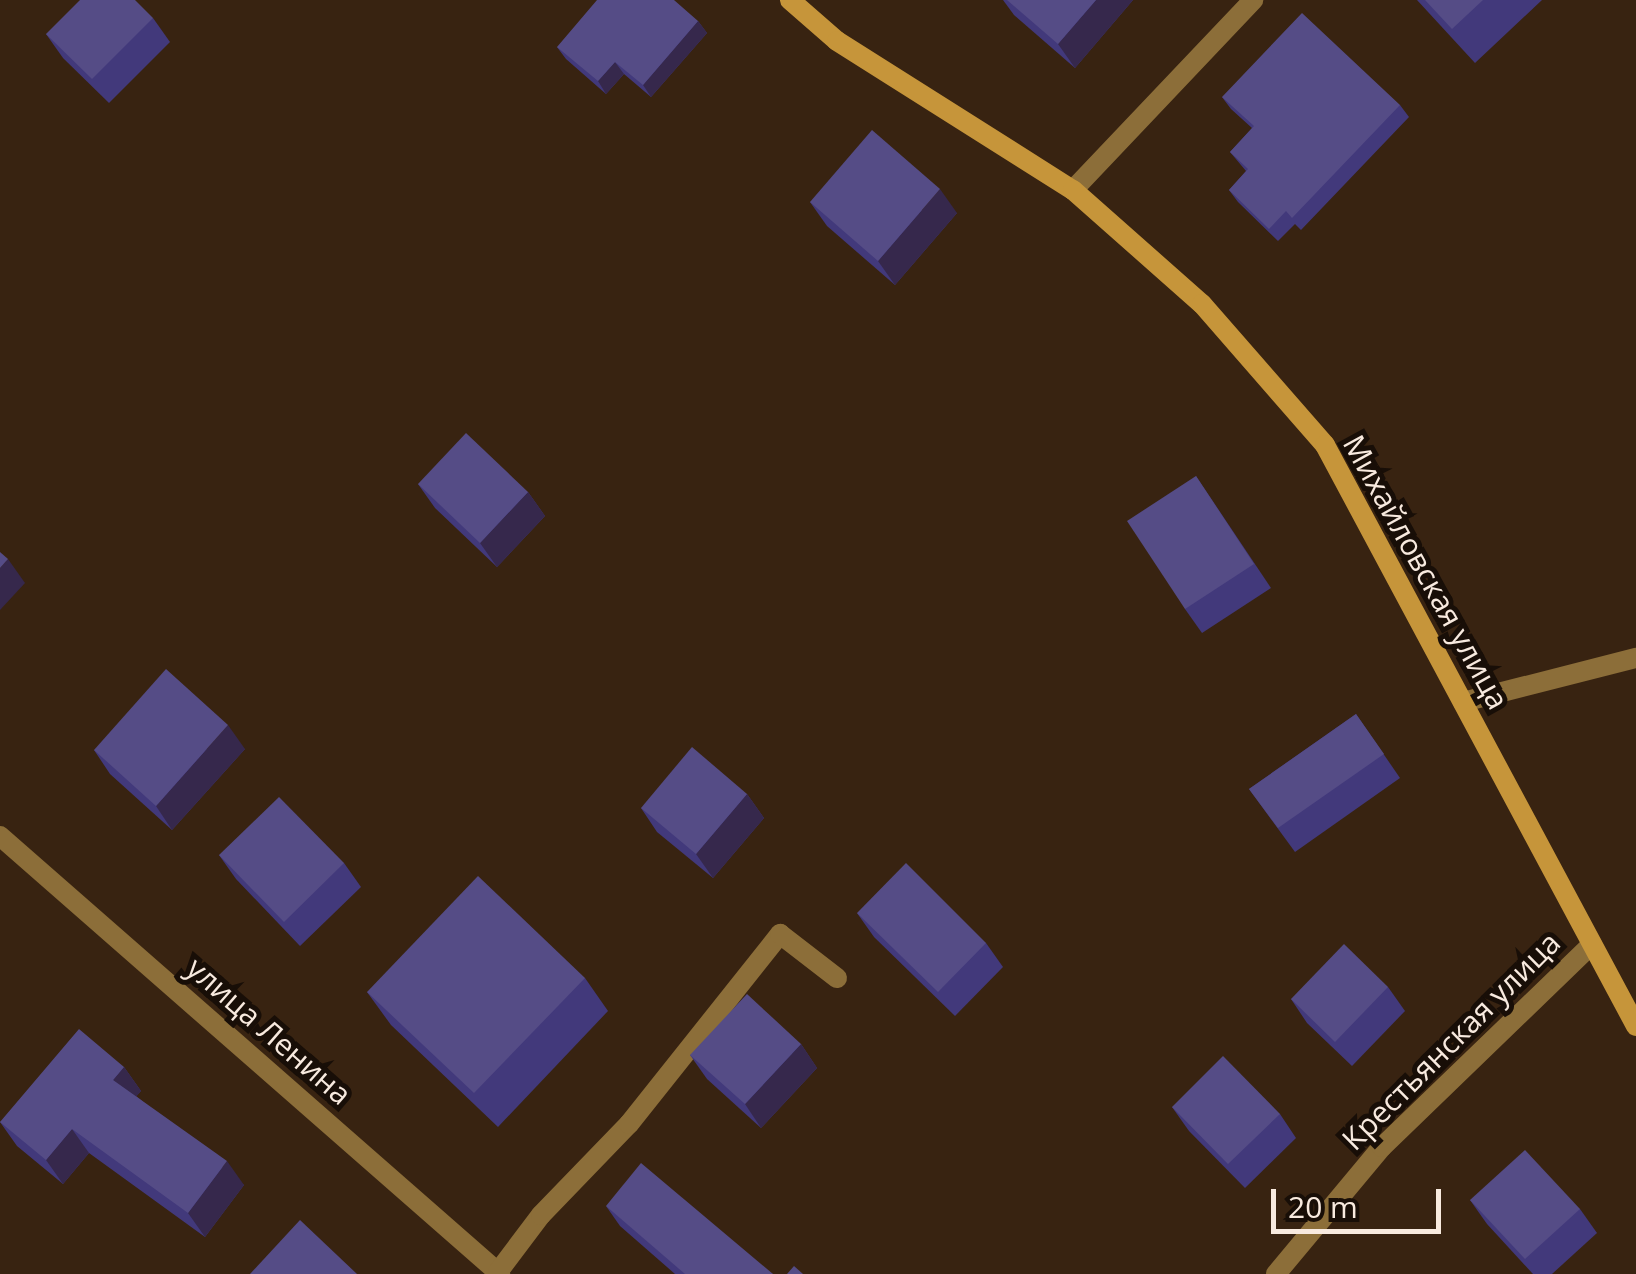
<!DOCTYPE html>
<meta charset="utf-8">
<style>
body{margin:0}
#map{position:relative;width:1636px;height:1274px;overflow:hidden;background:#382311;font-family:"Open Sans",sans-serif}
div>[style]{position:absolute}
.lane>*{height:20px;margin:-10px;padding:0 10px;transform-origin:10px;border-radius:10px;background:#8c6e39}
.street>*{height:20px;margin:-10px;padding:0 10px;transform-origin:10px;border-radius:10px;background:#8c6e39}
.secondary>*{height:20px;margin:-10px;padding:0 10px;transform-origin:10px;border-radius:10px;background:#c6953a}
.wall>*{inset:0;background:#42397b}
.shaded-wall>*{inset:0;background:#36284c}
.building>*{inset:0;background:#554c86}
span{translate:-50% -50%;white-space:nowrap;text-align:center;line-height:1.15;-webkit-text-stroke:10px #180e07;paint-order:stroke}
.street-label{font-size:30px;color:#f8eadf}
.scale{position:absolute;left:1271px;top:1189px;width:170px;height:45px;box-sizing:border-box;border:5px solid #f8eadf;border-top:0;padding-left:12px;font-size:30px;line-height:35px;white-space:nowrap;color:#f8eadf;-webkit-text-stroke:8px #180e07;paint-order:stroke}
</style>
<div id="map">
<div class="lane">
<div style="left:1463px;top:702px;width:179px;rotate:-14.3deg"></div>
</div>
<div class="street">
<div style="left:1073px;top:190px;width:262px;rotate:-46.5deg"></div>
<div style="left:0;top:836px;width:665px;rotate:41.22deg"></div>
<div style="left:498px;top:1272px;width:71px;rotate:-53deg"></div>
<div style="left:541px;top:1215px;width:127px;rotate:-46deg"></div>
<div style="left:629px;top:1124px;width:243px;rotate:-51.5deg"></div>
<div style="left:780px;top:934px;width:72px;rotate:37.7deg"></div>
<div style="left:1276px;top:1274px;width:165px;rotate:-50.2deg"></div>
<div style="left:1382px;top:1147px;width:292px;rotate:-44deg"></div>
</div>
<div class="secondary">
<div style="left:790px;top:0;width:62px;rotate:41.1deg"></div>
<div style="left:837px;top:41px;width:279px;rotate:32.3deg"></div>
<div style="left:1073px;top:190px;width:172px;rotate:41.5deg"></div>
<div style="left:1202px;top:304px;width:187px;rotate:48.9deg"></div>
<div style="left:1325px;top:445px;width:659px;rotate:61.84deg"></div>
</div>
<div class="wall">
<div style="clip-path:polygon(1003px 0,1133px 0,1075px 68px,1014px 15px)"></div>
<div style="clip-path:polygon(1417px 0,1542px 0,1475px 63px)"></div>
<div style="clip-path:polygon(153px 18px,170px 42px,109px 103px,63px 58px,46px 34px)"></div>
<div style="clip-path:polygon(698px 21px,707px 33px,651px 97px,624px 74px,606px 94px,566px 59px,557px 47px)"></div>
<div style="clip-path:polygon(1222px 97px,1400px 105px,1409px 117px,1301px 230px,1295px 224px,1278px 241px,1238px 202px,1229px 190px,1246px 171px,1230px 152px,1252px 128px,1231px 109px)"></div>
<div style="clip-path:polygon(810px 202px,957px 213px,895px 285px,827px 226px)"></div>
<div style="clip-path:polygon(1196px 476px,1271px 588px,1202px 633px,1185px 609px)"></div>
<div style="clip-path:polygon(418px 484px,528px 492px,545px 516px,497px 567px,435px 508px)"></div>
<div style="clip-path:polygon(1356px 714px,1400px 778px,1295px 852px,1249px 789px)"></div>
<div style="clip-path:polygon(245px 749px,172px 830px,110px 774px,94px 750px)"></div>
<div style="clip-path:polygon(747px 794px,764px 818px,713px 878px,657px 832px,641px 808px)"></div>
<div style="clip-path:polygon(219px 855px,344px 863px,361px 887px,300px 946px,236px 879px)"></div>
<div style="clip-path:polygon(857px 913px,986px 943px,1003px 967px,955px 1016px,874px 937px)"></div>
<div style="clip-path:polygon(585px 978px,608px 1011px,498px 1127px,391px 1025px,367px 992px)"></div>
<div style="clip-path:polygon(1388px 987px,1405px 1011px,1352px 1066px,1307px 1023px,1291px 999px)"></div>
<div style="clip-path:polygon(801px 1044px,817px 1068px,761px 1128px,707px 1079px,690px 1055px)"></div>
<div style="clip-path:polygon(124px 1067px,141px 1091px,136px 1096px,244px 1185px,205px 1237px,89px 1153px,63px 1184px,17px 1146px,0 1122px)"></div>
<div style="clip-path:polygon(1172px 1107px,1280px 1114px,1296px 1138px,1245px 1188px,1189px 1131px)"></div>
<div style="clip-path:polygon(1470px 1200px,1580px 1209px,1597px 1233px,1552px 1274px,1533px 1274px,1487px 1224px)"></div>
<div style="clip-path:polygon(606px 1206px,773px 1274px,675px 1274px,620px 1226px)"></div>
</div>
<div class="shaded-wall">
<div style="clip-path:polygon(1096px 0,1133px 0,1075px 68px,1058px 44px)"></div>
<div style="clip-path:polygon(698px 21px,707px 33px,651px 97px,643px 85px)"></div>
<div style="clip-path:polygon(615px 62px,624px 74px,606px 94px,598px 81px)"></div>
<div style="clip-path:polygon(940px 189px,957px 213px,895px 285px,878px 261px)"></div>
<div style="clip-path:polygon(528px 492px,545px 516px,497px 567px,480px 543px)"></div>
<div style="clip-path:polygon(8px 559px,25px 583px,0 610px,0 568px)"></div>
<div style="clip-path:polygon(228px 725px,245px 749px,172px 830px,156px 806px)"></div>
<div style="clip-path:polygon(747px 794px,764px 818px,713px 878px,696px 854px)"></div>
<div style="clip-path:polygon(801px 1044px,817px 1068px,761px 1128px,745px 1104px)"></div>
<div style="clip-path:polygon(124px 1067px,141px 1091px,130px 1104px,113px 1080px)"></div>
<div style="clip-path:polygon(72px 1129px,89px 1153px,63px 1184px,46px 1160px)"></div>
<div style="clip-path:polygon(227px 1161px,244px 1185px,205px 1237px,188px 1213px)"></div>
</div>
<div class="building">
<div style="clip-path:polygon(80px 0,135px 0,153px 18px,92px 79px,46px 34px)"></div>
<div style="clip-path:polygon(597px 0,674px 0,698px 21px,643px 85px,615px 62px,598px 81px,557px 47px)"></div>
<div style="clip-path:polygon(1007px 0,1096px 0,1058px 44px)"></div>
<div style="clip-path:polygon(1425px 0,1483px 0,1452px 29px)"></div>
<div style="clip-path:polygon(1302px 13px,1400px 105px,1292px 218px,1286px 211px,1269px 229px,1229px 190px,1248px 169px,1230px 152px,1254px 126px,1222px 97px)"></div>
<div style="clip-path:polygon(872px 130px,940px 189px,878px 261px,810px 202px)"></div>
<div style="clip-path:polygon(466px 433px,528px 492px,480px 543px,418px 484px)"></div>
<div style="clip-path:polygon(1196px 476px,1254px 564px,1185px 609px,1127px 521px)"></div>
<div style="clip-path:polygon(0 552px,8px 559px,0 568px)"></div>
<div style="clip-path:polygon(166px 669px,228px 725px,156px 806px,94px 750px)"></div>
<div style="clip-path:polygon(1356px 714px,1384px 754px,1278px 828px,1249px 789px)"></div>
<div style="clip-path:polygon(692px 747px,747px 794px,696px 854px,641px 808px)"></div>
<div style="clip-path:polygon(279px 797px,344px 863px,284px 922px,219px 855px)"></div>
<div style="clip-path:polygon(906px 863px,986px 943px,938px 992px,857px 913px)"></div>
<div style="clip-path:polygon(478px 876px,585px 978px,474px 1093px,367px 992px)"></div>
<div style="clip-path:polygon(1344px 944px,1388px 987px,1335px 1042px,1291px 999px)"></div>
<div style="clip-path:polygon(747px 994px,801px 1044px,745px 1104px,690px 1055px)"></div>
<div style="clip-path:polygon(79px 1029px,124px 1067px,113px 1080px,227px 1161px,188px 1213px,72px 1129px,46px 1160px,0 1122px)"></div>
<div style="clip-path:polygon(1223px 1056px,1280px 1114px,1228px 1164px,1172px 1107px)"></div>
<div style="clip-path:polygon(1525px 1150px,1580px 1209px,1525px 1259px,1470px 1200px)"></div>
<div style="clip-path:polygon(641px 1163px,773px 1274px,685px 1274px,606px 1206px)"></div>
<div style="clip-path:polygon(300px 1220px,357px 1274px,250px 1274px)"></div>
<div style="clip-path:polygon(794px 1266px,803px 1274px,787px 1274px)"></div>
</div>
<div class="street-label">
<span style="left:1426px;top:572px;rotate:61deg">Михайловская улица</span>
<span style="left:269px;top:1031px;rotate:41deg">улица Ленина</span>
<span style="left:1451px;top:1041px;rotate:-45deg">Крестьянская улица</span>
</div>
<div class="scale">20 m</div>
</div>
